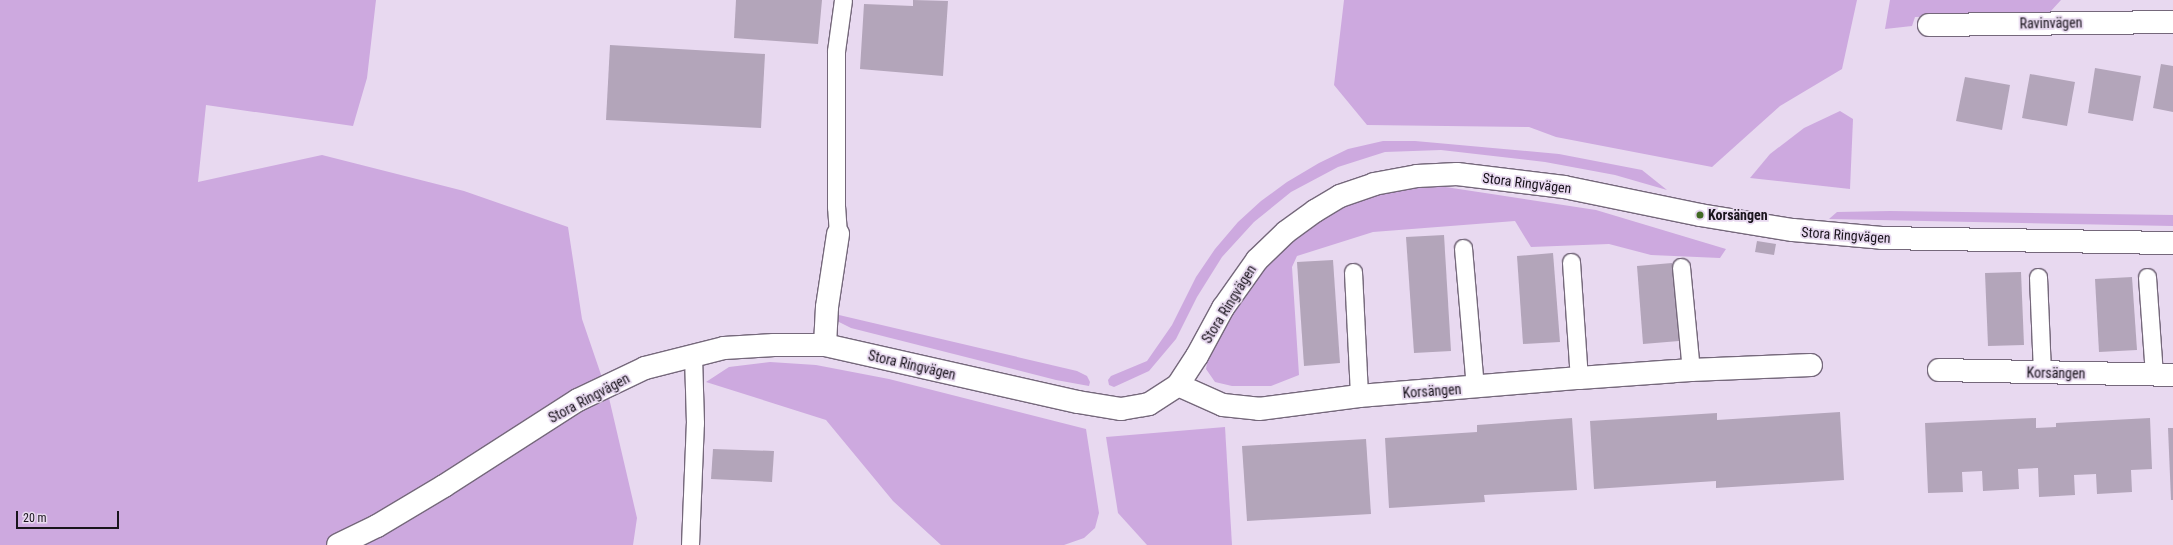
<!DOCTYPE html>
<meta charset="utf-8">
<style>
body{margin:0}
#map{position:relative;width:2173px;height:545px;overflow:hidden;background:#e8d9f0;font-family:"Roboto Condensed",sans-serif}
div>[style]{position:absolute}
.green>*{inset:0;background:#cda9df}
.building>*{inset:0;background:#b3a5ba}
.roads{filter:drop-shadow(1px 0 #75687b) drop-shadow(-1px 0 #75687b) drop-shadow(0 1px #75687b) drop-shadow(0 -1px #75687b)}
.lane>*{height:17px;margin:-8.5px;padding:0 8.5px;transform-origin:8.5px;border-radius:8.5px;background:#fff}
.street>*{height:22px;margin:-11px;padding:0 11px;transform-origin:11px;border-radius:11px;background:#fff}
.dots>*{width:11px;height:11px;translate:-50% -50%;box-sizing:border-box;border:2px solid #e8d9f0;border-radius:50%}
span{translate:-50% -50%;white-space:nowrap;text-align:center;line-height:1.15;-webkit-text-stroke:3.5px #e8d9f0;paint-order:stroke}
.street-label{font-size:14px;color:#19141c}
.poi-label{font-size:14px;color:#19141c;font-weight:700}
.left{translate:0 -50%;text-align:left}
.scale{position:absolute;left:16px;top:511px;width:103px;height:18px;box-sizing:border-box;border:2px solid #19141c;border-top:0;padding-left:5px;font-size:12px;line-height:14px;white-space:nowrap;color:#19141c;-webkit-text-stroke:3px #e8d9f0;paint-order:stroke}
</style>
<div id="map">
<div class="green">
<div style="clip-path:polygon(0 0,376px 0,367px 78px,353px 126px,206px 105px,198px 182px,322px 155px,464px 191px,568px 227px,582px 319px,609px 398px,637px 518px,633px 545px,0 545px)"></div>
<div style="clip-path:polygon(1344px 0,1857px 0,1842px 69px,1780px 106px,1712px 167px,1556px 137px,1529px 127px,1367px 125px,1334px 85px)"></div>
<div style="clip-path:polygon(1890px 0,2061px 0,2050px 12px,1915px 17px,1912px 26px,1885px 29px)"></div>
<div style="clip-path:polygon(1840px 111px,1853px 119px,1850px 189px,1750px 178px,1770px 154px,1804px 128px)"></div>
<div style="clip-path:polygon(1383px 141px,1415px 141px,1559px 154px,1642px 170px,1667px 190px,1615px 175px,1545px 162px,1441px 150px,1385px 152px,1338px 167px,1291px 192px,1254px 222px,1222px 257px,1197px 297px,1176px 339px,1149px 371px,1114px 387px,1109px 385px,1108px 380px,1111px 376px,1147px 361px,1172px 325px,1196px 277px,1215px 249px,1238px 222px,1261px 201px,1287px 182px,1319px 163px,1348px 149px)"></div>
<div style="clip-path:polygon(1439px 186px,1596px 210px,1726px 249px,1720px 258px,1651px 255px,1609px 244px,1531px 247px,1515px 221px,1373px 232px,1297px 256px,1292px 267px,1299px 375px,1271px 386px,1232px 386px,1215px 382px,1206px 369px,1209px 353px,1230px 315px,1276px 252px,1325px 217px,1373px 192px)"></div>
<div style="clip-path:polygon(1890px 211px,2173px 215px,2173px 226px,1829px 219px,1837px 212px)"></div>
<div style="clip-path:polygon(839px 315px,1077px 371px,1087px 376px,1090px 382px,1089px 386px,1056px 380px,851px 328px,837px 321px,836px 317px)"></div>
<div style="clip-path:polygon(770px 362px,816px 365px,889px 379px,1086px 429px,1099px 513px,1095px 528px,1084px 538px,1064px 545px,941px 545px,893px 501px,826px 420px,706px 382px,729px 367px)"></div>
<div style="clip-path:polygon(1225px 427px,1232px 545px,1147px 545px,1118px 513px,1106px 437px)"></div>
</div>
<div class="building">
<div style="clip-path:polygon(736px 0,822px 0,818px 44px,734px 38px)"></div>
<div style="clip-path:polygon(913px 0,948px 1px,943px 76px,860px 69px,864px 4px,913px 6px)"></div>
<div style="clip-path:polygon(610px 45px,765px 54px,761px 128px,606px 120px)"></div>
<div style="clip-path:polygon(2161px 64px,2173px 66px,2173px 112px,2153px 108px)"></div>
<div style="clip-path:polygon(2095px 68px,2141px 76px,2133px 121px,2088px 113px)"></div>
<div style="clip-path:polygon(2030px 74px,2075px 82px,2067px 126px,2022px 118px)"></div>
<div style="clip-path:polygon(1965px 77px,2010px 85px,2002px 130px,1956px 121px)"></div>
<div style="clip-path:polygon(1444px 235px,1451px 351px,1414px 353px,1406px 237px)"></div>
<div style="clip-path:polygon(1757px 241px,1776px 244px,1774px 255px,1755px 252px)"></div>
<div style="clip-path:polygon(1553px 253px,1560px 342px,1523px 344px,1517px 256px)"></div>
<div style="clip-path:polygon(1333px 260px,1340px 363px,1304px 366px,1297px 262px)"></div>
<div style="clip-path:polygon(1672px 263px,1679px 341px,1643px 344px,1637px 266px)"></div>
<div style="clip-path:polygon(2021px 272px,2024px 345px,1988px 346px,1985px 273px)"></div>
<div style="clip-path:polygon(2132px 277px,2137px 350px,2099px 352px,2095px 279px)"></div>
<div style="clip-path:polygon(1840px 412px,1844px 480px,1716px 488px,1716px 481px,1594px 489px,1590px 421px,1717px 413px,1717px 420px)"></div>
<div style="clip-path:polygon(1572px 418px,1577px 490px,1484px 495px,1485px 502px,1389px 508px,1385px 438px,1477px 432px,1477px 425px)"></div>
<div style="clip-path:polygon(2036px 418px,2036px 428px,2056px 427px,2056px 423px,2150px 418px,2152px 469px,2131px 470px,2132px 492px,2097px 494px,2096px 474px,2074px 475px,2075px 495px,2039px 497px,2038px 468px,2018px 469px,2019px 489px,1983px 491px,1982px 471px,1962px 472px,1963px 492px,1928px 493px,1925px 423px)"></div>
<div style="clip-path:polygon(2168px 428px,2173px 428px,2173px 500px,2171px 500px)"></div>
<div style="clip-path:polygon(1366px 439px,1371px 514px,1247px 521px,1242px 446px)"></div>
<div style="clip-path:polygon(713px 449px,774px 451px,772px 482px,711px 479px)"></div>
</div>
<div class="roads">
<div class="lane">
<div style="left:838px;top:234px;width:27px;rotate:-94deg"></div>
<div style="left:836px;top:207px;width:156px;rotate:-90deg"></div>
<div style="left:836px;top:51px;width:51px;rotate:-82.2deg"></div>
<div style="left:1463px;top:248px;width:140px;rotate:85.1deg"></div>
<div style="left:1571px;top:262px;width:116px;rotate:86.1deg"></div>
<div style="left:1681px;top:267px;width:103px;rotate:84.5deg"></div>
<div style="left:1353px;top:272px;width:124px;rotate:87.2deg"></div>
<div style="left:2038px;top:277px;width:96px;rotate:87.6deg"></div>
<div style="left:2147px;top:277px;width:98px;rotate:85.9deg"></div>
<div style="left:690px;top:545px;width:122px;rotate:-87.7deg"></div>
<div style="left:695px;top:423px;width:68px;rotate:-91.7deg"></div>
</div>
<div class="street">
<div style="left:1929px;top:25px;width:244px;rotate:-0.7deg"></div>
<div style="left:825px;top:345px;width:38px;rotate:-87deg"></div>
<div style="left:827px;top:307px;width:74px;rotate:-81.4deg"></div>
<div style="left:1939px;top:370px;width:234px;rotate:1.2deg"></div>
<div style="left:1178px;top:385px;width:49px;rotate:24deg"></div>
<div style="left:1223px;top:405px;width:36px;rotate:6deg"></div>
<div style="left:1259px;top:409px;width:101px;rotate:-7.4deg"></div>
<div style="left:1359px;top:396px;width:221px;rotate:-4.7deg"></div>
<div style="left:1579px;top:378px;width:112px;rotate:-4.1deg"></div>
<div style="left:1691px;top:370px;width:120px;rotate:-2.4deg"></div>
<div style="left:338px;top:545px;width:43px;rotate:-26deg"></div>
<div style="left:377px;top:526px;width:78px;rotate:-30.8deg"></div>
<div style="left:444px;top:486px;width:159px;rotate:-32.7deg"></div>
<div style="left:578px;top:400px;width:74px;rotate:-25.5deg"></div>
<div style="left:645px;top:368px;width:81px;rotate:-14.2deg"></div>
<div style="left:724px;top:348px;width:50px;rotate:-3.4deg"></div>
<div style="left:774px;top:345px;width:51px"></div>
<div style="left:825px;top:345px;width:259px;rotate:12.7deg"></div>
<div style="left:1078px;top:402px;width:44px;rotate:9.2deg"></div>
<div style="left:1121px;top:409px;width:28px;rotate:-10deg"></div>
<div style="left:1149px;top:404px;width:35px;rotate:-33deg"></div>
<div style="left:1178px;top:385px;width:35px;rotate:-57deg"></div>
<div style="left:1197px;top:356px;width:55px;rotate:-61.6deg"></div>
<div style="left:1223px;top:308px;width:59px;rotate:-54.7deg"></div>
<div style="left:1257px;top:260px;width:40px;rotate:-44deg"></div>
<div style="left:1286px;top:232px;width:36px;rotate:-36deg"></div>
<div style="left:1315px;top:211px;width:29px;rotate:-31deg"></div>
<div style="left:1340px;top:196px;width:36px;rotate:-19deg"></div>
<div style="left:1374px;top:184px;width:44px;rotate:-10.5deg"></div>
<div style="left:1417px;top:176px;width:40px;rotate:-2.9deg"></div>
<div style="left:1457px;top:174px;width:108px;rotate:6.9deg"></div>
<div style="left:1564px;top:187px;width:139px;rotate:11.6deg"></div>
<div style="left:1700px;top:215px;width:94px;rotate:9.2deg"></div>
<div style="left:1793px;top:230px;width:89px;rotate:5.1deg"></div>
<div style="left:1882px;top:238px;width:291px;rotate:1deg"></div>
</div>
</div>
<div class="dots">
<div style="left:1700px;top:215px;background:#416924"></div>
</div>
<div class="street-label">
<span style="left:2051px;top:23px;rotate:-1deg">Ravinvägen</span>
<span style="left:1527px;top:183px;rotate:7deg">Stora Ringvägen</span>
<span style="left:1846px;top:235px;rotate:4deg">Stora Ringvägen</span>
<span style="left:1229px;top:304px;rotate:-58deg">Stora Ringvägen</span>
<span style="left:912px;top:365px;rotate:13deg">Stora Ringvägen</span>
<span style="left:2056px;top:373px;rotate:1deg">Korsängen</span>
<span style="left:1432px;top:391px;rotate:-4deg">Korsängen</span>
<span style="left:589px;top:398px;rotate:-28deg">Stora Ringvägen</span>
</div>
<div class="poi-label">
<span class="left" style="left:1708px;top:215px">Korsängen</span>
</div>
<div class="scale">20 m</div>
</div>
